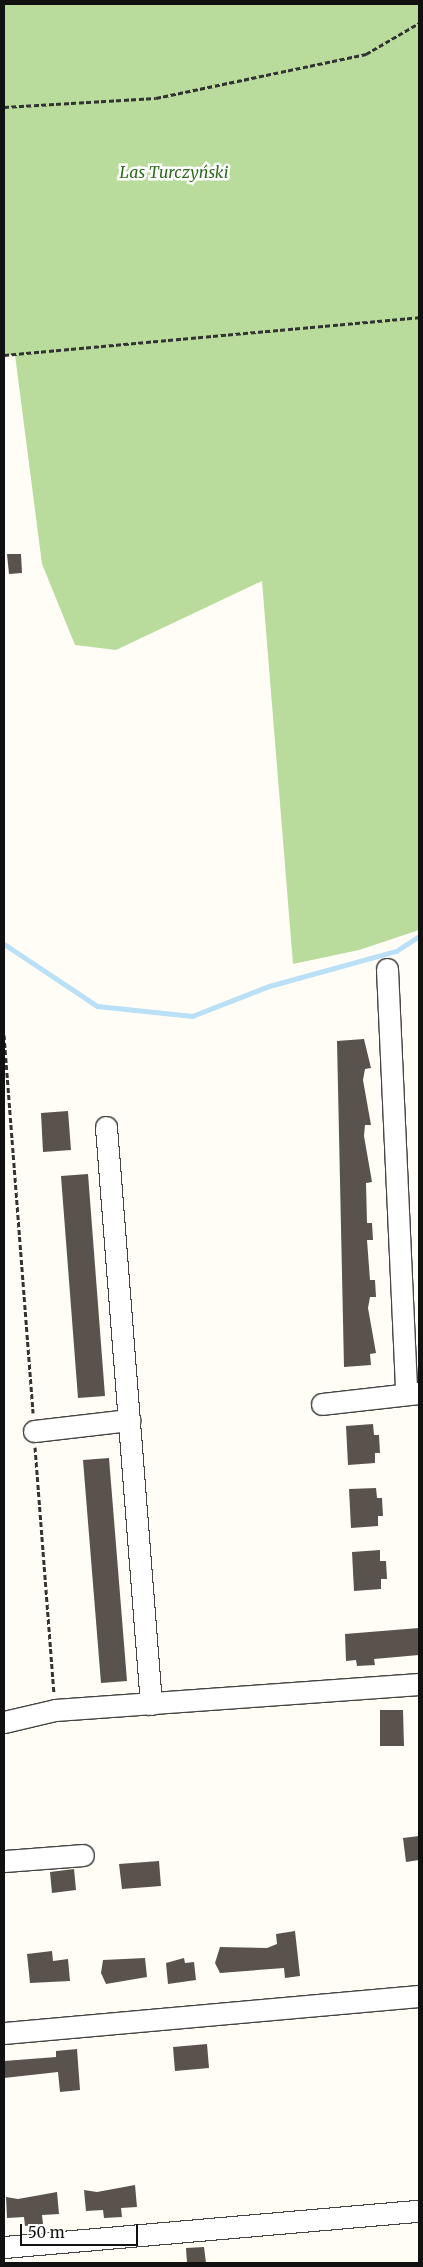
<!DOCTYPE html>
<meta charset="utf-8">
<style>
body{margin:0}
#map{position:relative;width:423px;height:2267px;overflow:hidden;background:#fffdf5;font-family:Merriweather,serif}
div>[style]{position:absolute}
.forest>*{inset:0;background:#b9dc9c}
.stream>*{height:5px;margin:-2.5px;padding:0 2.5px;transform-origin:2.5px;border-radius:2.5px;background:#b9e0f7}
.building>*{inset:0;background:#5a524d}
.path>*{height:3px;margin-top:-1.5px;transform-origin:0;background:repeating-linear-gradient(90deg,#333 0 5px,transparent 0 7.5px)}
.roads{filter:drop-shadow(1px 0 #444) drop-shadow(-1px 0 #444) drop-shadow(0 1px #444) drop-shadow(0 -1px #444)}
.minor>*{height:21px;margin:-10.5px;padding:0 10.5px;transform-origin:10.5px;border-radius:10.5px;background:#fff}
span{translate:-50% -50%;white-space:nowrap;text-align:center;line-height:1.15;-webkit-text-stroke:5px #fff;paint-order:stroke}
.park-label{font-size:16px;color:#2f6b1f;font-style:italic}
.frame{position:absolute;inset:0;border:5px solid #111;pointer-events:none}
.scale{position:absolute;left:20px;top:2224px;width:118px;height:22px;box-sizing:border-box;border:2px solid #111;border-top:0;padding-left:6px;font-size:15px;line-height:18px;white-space:nowrap;color:#111;-webkit-text-stroke:4px #fff;paint-order:stroke}
</style>
<div id="map">
<div class="forest">
<div style="clip-path:polygon(4px 4px,419px 4px,419px 930px,359px 950px,293px 964px,262px 581px,116px 650px,75px 645px,42px 564px,15px 355px,4px 356px)"></div>
</div>
<div class="stream">
<div style="left:4px;top:944px;width:112px;rotate:33.7deg"></div>
<div style="left:97px;top:1006px;width:96px;rotate:6deg"></div>
<div style="left:192px;top:1016px;width:83px;rotate:-21.3deg"></div>
<div style="left:269px;top:986px;width:132px;rotate:-15.4deg"></div>
<div style="left:396px;top:951px;width:27px;rotate:-33deg"></div>
</div>
<div class="building">
<div style="clip-path:polygon(7px 554px,21px 554px,22px 573px,9px 574px)"></div>
<div style="clip-path:polygon(364px 1039px,371px 1068px,365px 1069px,363px 1080px,371px 1125px,365px 1125px,364px 1136px,372px 1182px,366px 1183px,367px 1223px,372px 1223px,373px 1240px,367px 1240px,370px 1280px,375px 1280px,376px 1297px,370px 1297px,368px 1308px,376px 1353px,370px 1354px,371px 1365px,344px 1367px,337px 1041px)"></div>
<div style="clip-path:polygon(68px 1111px,71px 1150px,43px 1152px,41px 1113px)"></div>
<div style="clip-path:polygon(88px 1174px,105px 1396px,78px 1398px,61px 1176px)"></div>
<div style="clip-path:polygon(373px 1424px,374px 1435px,379px 1435px,380px 1453px,375px 1453px,375px 1463px,348px 1465px,346px 1426px)"></div>
<div style="clip-path:polygon(109px 1458px,127px 1681px,101px 1683px,83px 1460px)"></div>
<div style="clip-path:polygon(376px 1488px,377px 1498px,382px 1498px,383px 1516px,378px 1516px,378px 1526px,351px 1528px,349px 1489px)"></div>
<div style="clip-path:polygon(380px 1550px,380px 1561px,386px 1561px,387px 1579px,381px 1579px,381px 1589px,354px 1591px,352px 1552px)"></div>
<div style="clip-path:polygon(419px 1628px,419px 1655px,374px 1659px,375px 1665px,357px 1666px,356px 1660px,346px 1661px,345px 1634px)"></div>
<div style="clip-path:polygon(380px 1710px,403px 1710px,404px 1746px,380px 1746px)"></div>
<div style="clip-path:polygon(419px 1836px,419px 1860px,406px 1862px,403px 1838px)"></div>
<div style="clip-path:polygon(159px 1861px,161px 1886px,122px 1889px,119px 1864px)"></div>
<div style="clip-path:polygon(74px 1869px,76px 1890px,52px 1893px,50px 1872px)"></div>
<div style="clip-path:polygon(295px 1931px,300px 1976px,285px 1978px,284px 1968px,220px 1973px,215px 1963px,220px 1947px,267px 1948px,277px 1944px,276px 1934px)"></div>
<div style="clip-path:polygon(52px 1951px,53px 1961px,68px 1959px,70px 1981px,30px 1983px,27px 1954px)"></div>
<div style="clip-path:polygon(145px 1958px,147px 1977px,106px 1984px,101px 1973px,103px 1960px)"></div>
<div style="clip-path:polygon(184px 1958px,185px 1963px,194px 1962px,196px 1980px,168px 1984px,166px 1963px)"></div>
<div style="clip-path:polygon(207px 2044px,209px 2068px,175px 2071px,173px 2047px)"></div>
<div style="clip-path:polygon(77px 2049px,80px 2090px,60px 2092px,58px 2072px,4px 2078px,4px 2061px,56px 2057px,56px 2051px)"></div>
<div style="clip-path:polygon(135px 2185px,137px 2207px,121px 2208px,122px 2217px,104px 2218px,103px 2210px,86px 2211px,84px 2190px,97px 2192px)"></div>
<div style="clip-path:polygon(57px 2192px,59px 2214px,42px 2215px,43px 2224px,25px 2226px,24px 2217px,7px 2218px,6px 2197px,18px 2199px)"></div>
<div style="clip-path:polygon(204px 2247px,206px 2263px,187px 2263px,186px 2248px)"></div>
</div>
<div class="path">
<div style="left:4px;top:107px;width:152px;rotate:-3.4deg"></div>
<div style="left:156px;top:98px;width:215px;rotate:-11.8deg"></div>
<div style="left:366px;top:54px;width:61px;rotate:-30.3deg"></div>
<div style="left:4px;top:355px;width:417px;rotate:-5.2deg"></div>
<div style="left:4px;top:1035px;width:379px;rotate:85.6deg"></div>
<div style="left:35px;top:1447px;width:247px;rotate:85.6deg"></div>
</div>
<div class="roads">
<div class="minor">
<div style="left:387px;top:969px;width:425px;rotate:87.4deg"></div>
<div style="left:106px;top:1127px;width:579px;rotate:85.54deg"></div>
<div style="left:322px;top:1404px;width:98px;rotate:-6.5deg"></div>
<div style="left:34px;top:1431px;width:96px;rotate:-6.6deg"></div>
<div style="left:4px;top:1722px;width:52px;rotate:-13.2deg"></div>
<div style="left:55px;top:1710px;width:365px;rotate:-4.1deg"></div>
<div style="left:4px;top:1861px;width:79px;rotate:-4.3deg"></div>
<div style="left:4px;top:2033px;width:417px;rotate:-5.1deg"></div>
<div style="left:4px;top:2247px;width:417px;rotate:-5deg"></div>
</div>
</div>
<div class="park-label">
<span style="left:174px;top:172px">Las Turczyński</span>
</div>
<div class="frame"></div>
<div class="scale">50 m</div>
</div>
